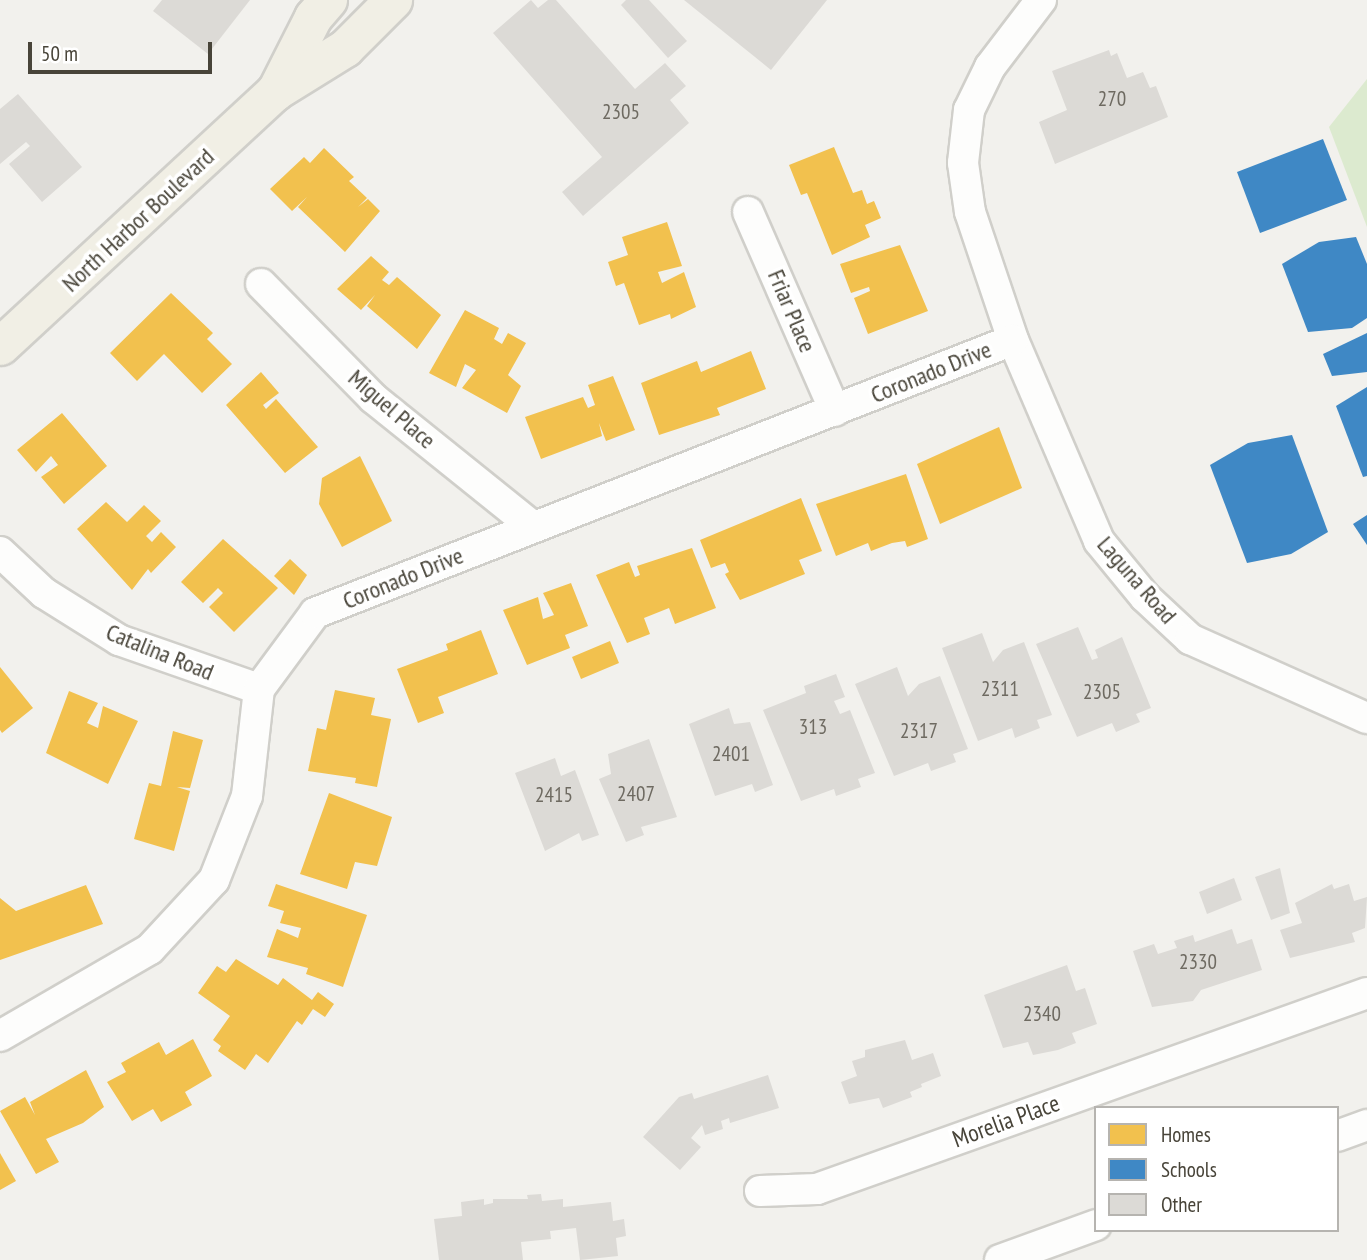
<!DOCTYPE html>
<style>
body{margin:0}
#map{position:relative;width:1367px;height:1260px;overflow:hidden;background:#f2f1ed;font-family:"PT Sans Narrow",sans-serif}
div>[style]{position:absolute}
.green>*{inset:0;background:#dceacf}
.homes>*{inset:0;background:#f2c14e}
.schools>*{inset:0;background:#3f88c5}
.building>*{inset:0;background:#dcdad6}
.roads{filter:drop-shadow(2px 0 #d0cfca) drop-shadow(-2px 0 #d0cfca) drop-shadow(0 2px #d0cfca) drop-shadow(0 -2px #d0cfca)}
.minor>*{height:30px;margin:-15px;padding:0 15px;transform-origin:15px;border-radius:15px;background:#fdfdfc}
.major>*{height:37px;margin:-18.5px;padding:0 18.5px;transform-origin:18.5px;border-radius:18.5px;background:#f1efe5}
span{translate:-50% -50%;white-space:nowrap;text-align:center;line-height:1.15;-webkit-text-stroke:7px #fff;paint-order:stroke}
.number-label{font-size:21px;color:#6e6a61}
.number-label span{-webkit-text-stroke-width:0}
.street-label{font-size:24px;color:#484439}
.legend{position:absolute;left:1094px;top:1106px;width:245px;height:126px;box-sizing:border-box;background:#fff;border:2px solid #b6b4b0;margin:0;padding:9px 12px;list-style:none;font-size:21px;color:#484439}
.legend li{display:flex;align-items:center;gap:14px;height:35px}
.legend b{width:35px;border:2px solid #b6b4b0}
.scale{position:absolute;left:28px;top:42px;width:184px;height:32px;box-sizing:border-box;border:4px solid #484439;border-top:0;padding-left:9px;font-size:21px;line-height:24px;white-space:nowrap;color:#484439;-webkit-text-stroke:5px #fff;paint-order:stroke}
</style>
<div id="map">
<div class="green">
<div style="clip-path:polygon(1367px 79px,1367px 227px,1329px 127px)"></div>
</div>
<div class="homes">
<div style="clip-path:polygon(834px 147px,853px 193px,862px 190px,867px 204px,874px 201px,881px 218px,865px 225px,870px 237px,832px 255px,807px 193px,801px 195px,789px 165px)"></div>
<div style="clip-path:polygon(324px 148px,354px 177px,349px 181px,367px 198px,358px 207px,368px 199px,380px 211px,345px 252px,298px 207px,307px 197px,292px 211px,270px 189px,304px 157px,310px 163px)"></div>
<div style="clip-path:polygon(667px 222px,682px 266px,658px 272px,662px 283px,684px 272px,696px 307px,671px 319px,670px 314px,639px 325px,624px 283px,616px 286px,608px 262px,628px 255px,622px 237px)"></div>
<div style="clip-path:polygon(900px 245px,928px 311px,868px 334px,854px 298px,870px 291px,869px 287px,851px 293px,840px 264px)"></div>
<div style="clip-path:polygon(371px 256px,389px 272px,382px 280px,389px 285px,397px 277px,441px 315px,417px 349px,367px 306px,375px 295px,361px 310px,337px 289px)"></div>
<div style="clip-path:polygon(171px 293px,213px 333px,207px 339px,232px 364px,202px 393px,164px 354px,137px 381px,110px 353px)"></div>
<div style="clip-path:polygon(465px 310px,499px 328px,494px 339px,502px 344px,508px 333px,526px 343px,508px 375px,521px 386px,507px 413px,462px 388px,476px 370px,465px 364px,456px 387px,429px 373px)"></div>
<div style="clip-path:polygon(751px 351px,766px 389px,717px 408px,720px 415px,659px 435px,641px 383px,697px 361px,701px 372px)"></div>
<div style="clip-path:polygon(261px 372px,279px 393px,263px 405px,266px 409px,276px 399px,318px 447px,285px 473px,226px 405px)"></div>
<div style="clip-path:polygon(613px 376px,635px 430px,606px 441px,599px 423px,602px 436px,541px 459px,525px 417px,583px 397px,588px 408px,595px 405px,588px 385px)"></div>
<div style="clip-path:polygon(62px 413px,107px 466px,64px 504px,41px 477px,58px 465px,51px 456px,36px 472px,17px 450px)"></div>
<div style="clip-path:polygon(999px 427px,1022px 488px,940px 524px,917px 464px)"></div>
<div style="clip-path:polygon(360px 456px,392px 521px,342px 547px,319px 504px,322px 478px)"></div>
<div style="clip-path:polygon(906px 474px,928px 539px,907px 547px,905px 541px,892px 543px,871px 551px,868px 543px,836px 556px,816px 504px)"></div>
<div style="clip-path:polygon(801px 498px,822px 551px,799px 560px,805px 574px,740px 600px,725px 574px,729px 572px,725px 563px,711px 568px,700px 540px)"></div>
<div style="clip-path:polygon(106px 502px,127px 522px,144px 505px,161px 521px,146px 536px,152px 542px,161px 532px,176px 547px,151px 573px,148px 569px,132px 590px,77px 529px)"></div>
<div style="clip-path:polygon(223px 539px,278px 588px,234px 632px,209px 607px,223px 593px,218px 588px,203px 603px,181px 582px)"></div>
<div style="clip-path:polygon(692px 548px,716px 608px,675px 624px,669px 608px,644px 618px,650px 634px,627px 643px,596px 575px,629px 562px,635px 577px,640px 575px,637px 566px)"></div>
<div style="clip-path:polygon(290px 559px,307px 575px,294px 595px,274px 576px)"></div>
<div style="clip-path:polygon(571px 583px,588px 626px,565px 635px,570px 648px,527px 665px,503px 610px,538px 597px,543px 619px,554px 615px,543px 593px)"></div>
<div style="clip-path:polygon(481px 630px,498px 674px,438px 697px,444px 713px,418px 723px,397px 669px,448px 650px,446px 644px)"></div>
<div style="clip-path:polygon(610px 641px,619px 663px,581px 679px,572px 657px)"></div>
<div style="clip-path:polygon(0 667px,33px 708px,2px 733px,0 730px)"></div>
<div style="clip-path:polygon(335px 690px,375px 698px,371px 715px,391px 719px,377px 787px,355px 783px,356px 778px,308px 771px,317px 728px,326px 730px)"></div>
<div style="clip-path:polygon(69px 691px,98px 703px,87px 723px,98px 728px,103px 706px,138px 721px,108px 784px,46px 753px)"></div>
<div style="clip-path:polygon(173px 731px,203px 740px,190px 788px,177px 787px,190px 791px,174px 851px,134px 839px,149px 783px,161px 786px)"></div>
<div style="clip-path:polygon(329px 793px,392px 817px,377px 866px,355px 862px,347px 889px,300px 874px)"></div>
<div style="clip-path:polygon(276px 884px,367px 915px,343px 987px,306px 974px,308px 968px,267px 957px,277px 929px,298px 938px,301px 928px,280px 923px,284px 911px,268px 906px)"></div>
<div style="clip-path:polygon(86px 885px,103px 924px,0 960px,0 898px,16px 911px)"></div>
<div style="clip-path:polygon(236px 959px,278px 985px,283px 978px,312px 1000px,318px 992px,334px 1004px,325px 1017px,313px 1009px,302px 1025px,297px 1021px,268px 1063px,256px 1054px,245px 1070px,218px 1051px,221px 1046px,213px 1040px,230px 1016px,198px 993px,217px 966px,226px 972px)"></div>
<div style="clip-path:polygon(193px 1039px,212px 1076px,185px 1092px,192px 1105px,161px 1122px,153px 1109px,132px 1121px,107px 1082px,126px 1072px,121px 1063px,159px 1042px,166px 1055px)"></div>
<div style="clip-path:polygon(86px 1070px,104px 1107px,83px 1123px,46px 1139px,59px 1162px,36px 1174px,0 1111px,25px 1097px,35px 1115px,30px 1102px)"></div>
<div style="clip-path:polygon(0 1153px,16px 1181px,0 1190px)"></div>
</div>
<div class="schools">
<div style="clip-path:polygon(1323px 139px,1347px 200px,1260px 233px,1237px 172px)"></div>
<div style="clip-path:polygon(1356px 237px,1367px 264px,1367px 318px,1352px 328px,1308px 332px,1282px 264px,1319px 242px)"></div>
<div style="clip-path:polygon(1367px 333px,1367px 372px,1332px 376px,1323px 354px)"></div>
<div style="clip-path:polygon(1367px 387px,1367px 476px,1363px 477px,1336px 406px)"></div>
<div style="clip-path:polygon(1292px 435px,1328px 532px,1291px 554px,1247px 563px,1210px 465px,1248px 443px)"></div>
<div style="clip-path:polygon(1367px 515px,1367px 545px,1353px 524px)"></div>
</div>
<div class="building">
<div style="clip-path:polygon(162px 0,250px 0,208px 54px,153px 11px)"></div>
<div style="clip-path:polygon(531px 0,538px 8px,548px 0,556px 0,635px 89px,665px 63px,686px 86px,670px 100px,689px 123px,583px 216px,562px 192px,602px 157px,493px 33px)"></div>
<div style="clip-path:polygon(626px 0,649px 0,687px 41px,668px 58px,621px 5px)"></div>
<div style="clip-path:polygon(684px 0,827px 0,771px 70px)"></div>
<div style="clip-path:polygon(1109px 50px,1111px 56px,1117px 53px,1127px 78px,1143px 72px,1150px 88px,1156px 86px,1168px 117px,1055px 164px,1039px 122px,1067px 110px,1052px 71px)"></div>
<div style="clip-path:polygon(18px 94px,82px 167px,42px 202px,9px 164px,30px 146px,26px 142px,0 164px,0 109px)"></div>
<div style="clip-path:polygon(1078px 627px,1092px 660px,1098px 658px,1095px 650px,1122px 637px,1151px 708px,1136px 714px,1140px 722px,1116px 732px,1112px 723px,1077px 737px,1036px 644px)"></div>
<div style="clip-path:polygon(982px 633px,993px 662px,1003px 650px,1024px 642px,1052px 715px,1037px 720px,1040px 728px,1015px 738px,1012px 728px,978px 741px,942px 648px)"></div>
<div style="clip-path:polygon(897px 667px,908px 696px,919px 684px,940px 676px,968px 749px,953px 754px,956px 762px,931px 771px,928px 763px,894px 776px,855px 684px)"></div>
<div style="clip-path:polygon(836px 674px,845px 697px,834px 701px,840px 714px,850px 710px,875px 773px,858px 779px,861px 787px,836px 796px,834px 789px,801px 801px,763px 710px,806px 693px,804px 686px)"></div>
<div style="clip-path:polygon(729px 708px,734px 724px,750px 722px,773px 785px,755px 792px,752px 784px,715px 796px,689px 724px)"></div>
<div style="clip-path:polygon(649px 739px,677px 817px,641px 827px,644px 835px,626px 842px,599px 779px,611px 774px,608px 754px)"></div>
<div style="clip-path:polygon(555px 758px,561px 776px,575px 770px,599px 835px,582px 841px,579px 833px,545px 851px,515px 773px)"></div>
<div style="clip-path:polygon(1280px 868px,1290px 913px,1271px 920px,1255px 877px)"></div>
<div style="clip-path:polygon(1234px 878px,1242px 900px,1207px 914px,1199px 892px)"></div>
<div style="clip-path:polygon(1332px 884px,1334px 889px,1349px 884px,1354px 901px,1367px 897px,1365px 928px,1352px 933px,1355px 942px,1290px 958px,1280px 930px,1302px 923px,1295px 903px)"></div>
<div style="clip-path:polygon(1232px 929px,1237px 944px,1252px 939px,1262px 970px,1201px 990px,1193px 1001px,1152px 1007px,1133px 951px,1154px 944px,1158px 954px,1177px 948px,1174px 941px,1193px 935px,1195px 942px)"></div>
<div style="clip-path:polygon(1067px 965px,1076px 991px,1085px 988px,1097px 1024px,1072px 1033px,1076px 1043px,1058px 1050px,1033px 1055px,1028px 1042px,1003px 1048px,984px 995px)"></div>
<div style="clip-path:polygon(905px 1040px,912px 1060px,933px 1053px,941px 1076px,921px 1084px,922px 1087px,910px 1092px,912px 1097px,883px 1108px,879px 1098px,849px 1104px,841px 1082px,857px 1076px,852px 1061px,865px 1057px,865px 1050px)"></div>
<div style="clip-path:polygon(768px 1075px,779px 1108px,730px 1123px,729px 1118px,721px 1121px,723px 1129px,705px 1135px,702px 1125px,691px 1138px,701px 1147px,680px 1170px,643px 1137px,679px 1097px,692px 1093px,694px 1099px)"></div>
<div style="clip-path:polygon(541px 1194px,542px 1201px,563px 1199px,563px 1207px,611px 1202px,613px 1221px,624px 1219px,626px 1236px,616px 1238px,618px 1256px,580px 1260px,576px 1228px,550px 1231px,551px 1239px,521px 1242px,523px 1260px,439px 1260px,434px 1219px,462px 1216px,461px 1202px,484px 1199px,484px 1205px,493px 1203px,493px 1199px,528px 1199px,527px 1195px)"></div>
</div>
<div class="roads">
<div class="minor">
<div style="left:1041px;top:0;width:84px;rotate:127.3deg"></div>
<div style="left:990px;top:67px;width:48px;rotate:116deg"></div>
<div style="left:969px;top:110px;width:53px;rotate:96.5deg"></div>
<div style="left:963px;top:163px;width:49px;rotate:81.9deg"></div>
<div style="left:970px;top:212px;width:135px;rotate:71.4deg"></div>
<div style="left:1013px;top:340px;width:219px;rotate:66.8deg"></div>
<div style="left:1099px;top:541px;width:72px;rotate:50.6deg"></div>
<div style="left:1145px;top:597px;width:62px;rotate:43deg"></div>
<div style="left:1190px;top:639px;width:194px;rotate:24.1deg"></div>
<div style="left:748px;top:212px;width:217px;rotate:66.4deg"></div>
<div style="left:261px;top:284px;width:160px;rotate:45.5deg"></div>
<div style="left:373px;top:398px;width:203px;rotate:38.8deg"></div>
<div style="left:0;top:552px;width:60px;rotate:43deg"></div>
<div style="left:44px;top:593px;width:89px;rotate:32.1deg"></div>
<div style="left:119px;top:640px;width:148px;rotate:19.3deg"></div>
<div style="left:0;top:1036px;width:173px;rotate:-30.1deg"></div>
<div style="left:150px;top:949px;width:94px;rotate:-47.2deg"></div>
<div style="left:214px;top:880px;width:90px;rotate:-68.6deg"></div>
<div style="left:247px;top:796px;width:108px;rotate:-83.6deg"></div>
<div style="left:259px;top:689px;width:94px;rotate:-53.6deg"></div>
<div style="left:315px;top:613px;width:749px;rotate:-21.36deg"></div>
<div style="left:1337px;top:1136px;width:32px;rotate:-20deg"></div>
<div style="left:760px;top:1191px;width:57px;rotate:-2deg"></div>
<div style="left:817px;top:1189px;width:584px;rotate:-19.61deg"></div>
<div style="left:1000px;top:1260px;width:102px;rotate:-20deg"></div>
</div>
<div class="major">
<div style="left:275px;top:92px;width:84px;rotate:-63.1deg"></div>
<div style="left:313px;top:17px;width:23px;rotate:-49deg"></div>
<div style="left:0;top:346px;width:374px;rotate:-42.8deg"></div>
<div style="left:274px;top:92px;width:84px;rotate:-31.8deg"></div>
<div style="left:345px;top:48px;width:68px;rotate:-45deg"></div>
</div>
</div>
<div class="number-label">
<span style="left:1112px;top:99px">270</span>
<span style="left:621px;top:112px">2305</span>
<span style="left:1000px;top:689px">2311</span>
<span style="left:1102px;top:692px">2305</span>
<span style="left:813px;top:727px">313</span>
<span style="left:919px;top:731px">2317</span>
<span style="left:731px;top:754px">2401</span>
<span style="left:636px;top:794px">2407</span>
<span style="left:554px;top:795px">2415</span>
<span style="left:1198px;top:962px">2330</span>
<span style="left:1042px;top:1014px">2340</span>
</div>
<div class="street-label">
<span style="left:138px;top:220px;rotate:-43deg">North Harbor Boulevard</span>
<span style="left:792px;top:311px;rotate:67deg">Friar Place</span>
<span style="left:931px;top:372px;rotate:-22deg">Coronado Drive</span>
<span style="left:392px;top:409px;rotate:41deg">Miguel Place</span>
<span style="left:403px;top:578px;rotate:-22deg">Coronado Drive</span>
<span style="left:1137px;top:580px;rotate:49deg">Laguna Road</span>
<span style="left:160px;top:652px;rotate:22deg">Catalina Road</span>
<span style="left:1006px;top:1121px;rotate:-20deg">Morelia Place</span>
</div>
<ul class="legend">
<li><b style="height:19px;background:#f2c14e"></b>Homes</li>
<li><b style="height:19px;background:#3f88c5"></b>Schools</li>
<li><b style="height:19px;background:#dcdad6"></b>Other</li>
</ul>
<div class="scale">50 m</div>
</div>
